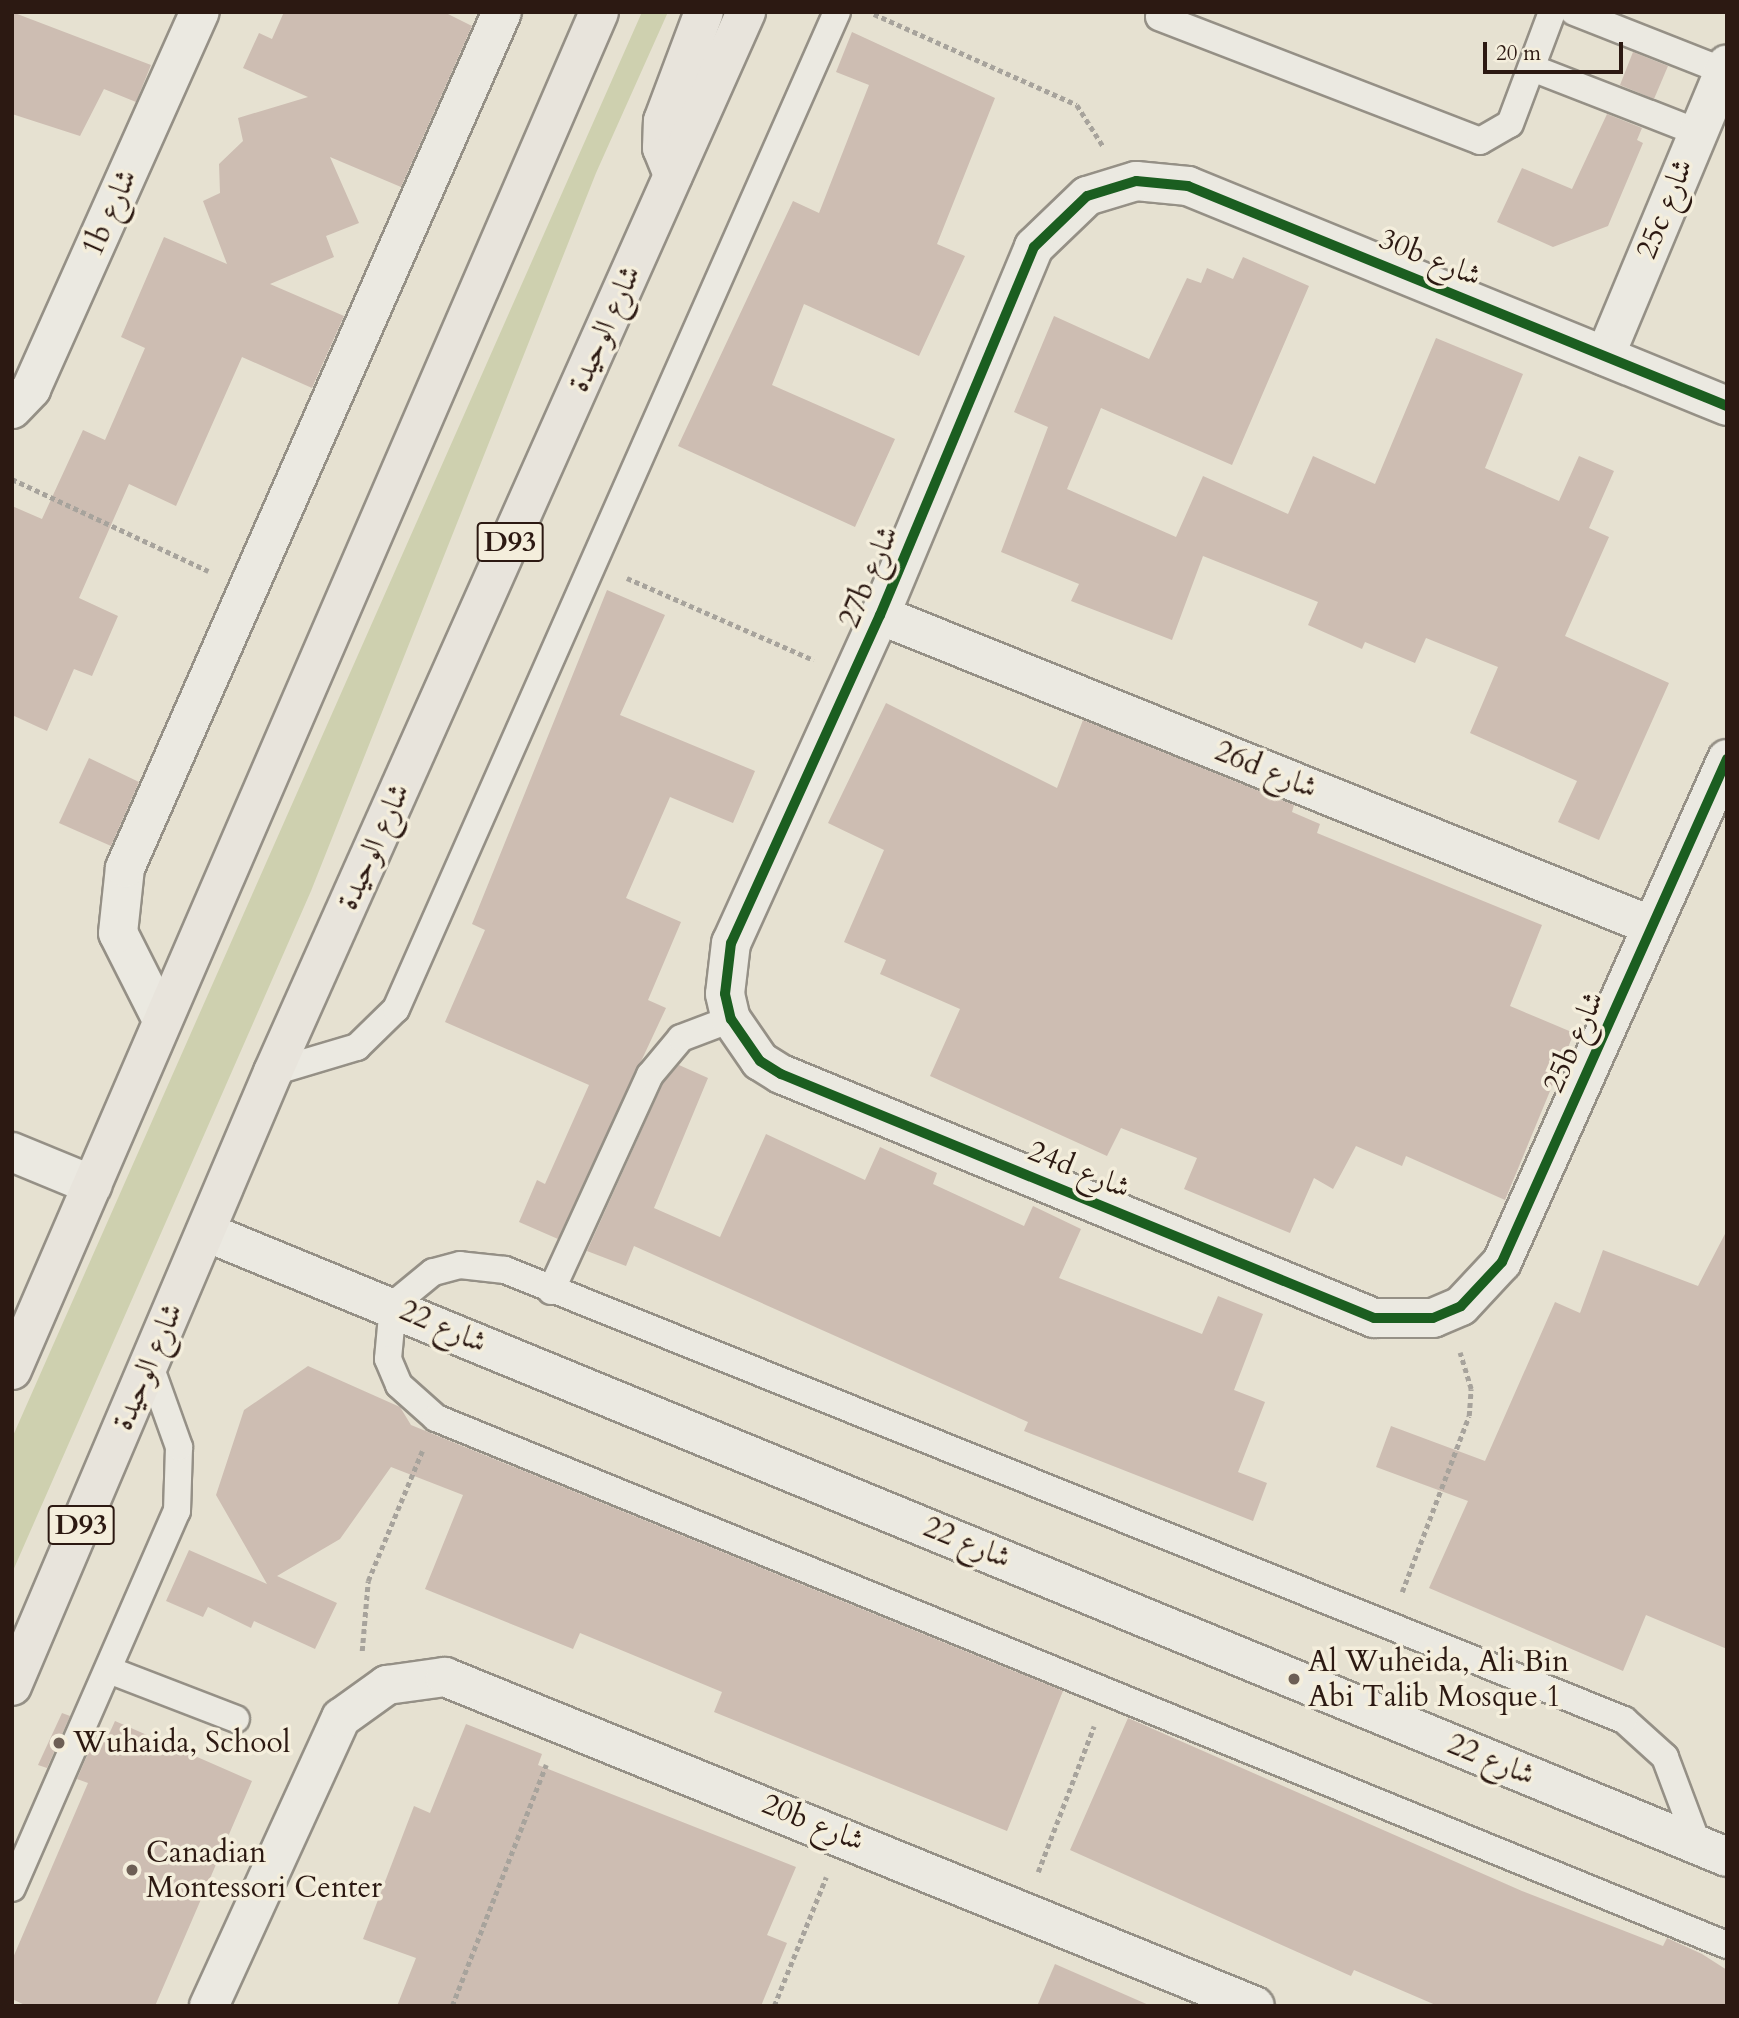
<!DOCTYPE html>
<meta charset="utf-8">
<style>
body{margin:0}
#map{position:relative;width:1739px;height:2018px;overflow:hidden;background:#e6e1d1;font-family:Cardo,Amiri,serif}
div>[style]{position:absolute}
.green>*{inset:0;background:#ced0af}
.building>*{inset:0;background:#cdbdb2}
.path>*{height:4.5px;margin-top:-2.25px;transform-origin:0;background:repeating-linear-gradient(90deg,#a7a39c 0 5px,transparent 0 8.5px)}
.roads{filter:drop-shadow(2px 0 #959086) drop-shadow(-2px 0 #959086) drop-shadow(0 2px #959086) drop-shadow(0 -2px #959086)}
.lane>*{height:26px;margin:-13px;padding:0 13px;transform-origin:13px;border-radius:13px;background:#ebe9e1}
.street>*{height:38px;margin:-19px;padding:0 19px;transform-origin:19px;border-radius:19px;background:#ebe9e1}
.primary>*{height:38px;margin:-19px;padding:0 19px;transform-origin:19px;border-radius:19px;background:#e8e4dc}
.cycleway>*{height:10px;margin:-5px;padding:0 5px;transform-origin:5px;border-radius:5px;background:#1b5e20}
.dots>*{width:19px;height:19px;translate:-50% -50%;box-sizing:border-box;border:4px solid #f4eedc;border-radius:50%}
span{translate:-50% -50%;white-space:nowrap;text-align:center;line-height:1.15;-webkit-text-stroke:7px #f4eedc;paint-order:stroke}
.shield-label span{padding:2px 5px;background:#f4eedc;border:2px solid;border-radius:5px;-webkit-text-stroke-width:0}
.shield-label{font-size:28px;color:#2c1912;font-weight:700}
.street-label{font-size:30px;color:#2c1912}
.poi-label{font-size:30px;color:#2c1912}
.left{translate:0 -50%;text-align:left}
.frame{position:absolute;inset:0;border:14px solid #2c1912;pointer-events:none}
.scale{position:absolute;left:1483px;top:42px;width:140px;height:32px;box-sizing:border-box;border:4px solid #2c1912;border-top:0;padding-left:9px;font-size:21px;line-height:24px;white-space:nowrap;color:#2c1912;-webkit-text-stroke:5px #f4eedc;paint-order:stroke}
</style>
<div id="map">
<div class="green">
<div style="clip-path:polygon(642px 12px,668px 12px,596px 173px,311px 891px,12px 1573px,12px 1438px)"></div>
</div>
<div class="building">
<div style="clip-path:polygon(12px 12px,151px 65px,136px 102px,104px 89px,80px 136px,12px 114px)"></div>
<div style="clip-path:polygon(284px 12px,444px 12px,472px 26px,401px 187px,330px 157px,359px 223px,326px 236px,334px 257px,270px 284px,344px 316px,312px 388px,242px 357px,176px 506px,129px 484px,79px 598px,118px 616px,92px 676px,74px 669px,47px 731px,12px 715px,12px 506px,42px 519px,83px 430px,105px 440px,145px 348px,121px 337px,164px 237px,227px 264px,203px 201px,220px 193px,219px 164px,243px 141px,238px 118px,308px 97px,243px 68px,259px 33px,272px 39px)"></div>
<div style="clip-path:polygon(852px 32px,995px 98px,937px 244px,965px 256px,919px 356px,804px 304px,772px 385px,895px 439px,855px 527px,678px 446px,793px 201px,819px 213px,869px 85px,836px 72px)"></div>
<div style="clip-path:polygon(1633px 52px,1668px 66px,1654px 99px,1620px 85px)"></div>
<div style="clip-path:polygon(1607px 114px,1642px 128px,1637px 140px,1643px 143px,1608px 226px,1553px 247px,1497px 222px,1522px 168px,1572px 189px)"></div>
<div style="clip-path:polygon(1243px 257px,1309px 286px,1232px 465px,1101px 408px,1067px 489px,1176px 537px,1203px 476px,1288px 514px,1313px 456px,1375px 484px,1436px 338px,1523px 374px,1485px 468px,1559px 501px,1579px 456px,1614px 471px,1589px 528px,1609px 537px,1565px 636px,1669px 683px,1599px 840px,1558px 822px,1577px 781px,1470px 733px,1498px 667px,1426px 638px,1415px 663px,1365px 642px,1362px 649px,1308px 625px,1318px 602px,1203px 556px,1172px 640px,1071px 601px,1079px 584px,1001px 552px,1048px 427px,1014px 412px,1054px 316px,1149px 359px,1187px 278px,1201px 283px,1207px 268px,1233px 279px)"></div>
<div style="clip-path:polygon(607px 590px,665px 615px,620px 715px,755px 771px,733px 823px,670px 797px,626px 898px,681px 922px,648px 1000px,666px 1008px,558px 1239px,519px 1222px,537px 1180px,545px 1184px,589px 1085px,445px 1022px,485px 930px,472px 924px)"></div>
<div style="clip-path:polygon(886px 703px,1057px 788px,1083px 720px,1294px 805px,1292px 812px,1320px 824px,1317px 833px,1542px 925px,1510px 1006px,1574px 1033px,1505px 1200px,1406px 1156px,1402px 1166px,1356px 1146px,1333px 1189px,1314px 1178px,1290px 1233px,1184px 1189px,1197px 1158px,1121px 1128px,1107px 1156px,930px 1076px,960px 1009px,880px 974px,886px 960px,844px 942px,884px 850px,828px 823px)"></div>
<div style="clip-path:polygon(89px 758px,139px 782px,111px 846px,59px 823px)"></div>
<div style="clip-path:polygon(679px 1065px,708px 1078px,654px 1208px,720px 1237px,766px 1134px,865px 1180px,880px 1147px,937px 1173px,933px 1184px,1024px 1226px,1033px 1206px,1081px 1229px,1059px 1278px,1202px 1334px,1218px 1296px,1263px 1314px,1234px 1390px,1265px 1402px,1238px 1472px,1267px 1483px,1253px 1521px,1024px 1431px,1028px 1422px,634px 1246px,626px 1266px,587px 1251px,663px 1083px)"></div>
<div style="clip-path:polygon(1727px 1230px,1727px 1649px,1646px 1615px,1623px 1671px,1429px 1588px,1468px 1501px,1376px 1467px,1391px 1426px,1485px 1461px,1555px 1302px,1580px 1313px,1603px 1250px,1698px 1286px)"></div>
<div style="clip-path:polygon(308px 1366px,400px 1407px,411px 1425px,1063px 1691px,1007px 1831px,714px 1712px,722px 1692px,580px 1633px,573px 1649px,425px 1589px,463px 1495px,391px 1467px,340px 1539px,277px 1576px,337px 1603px,315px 1649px,254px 1621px,251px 1628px,208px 1607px,203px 1617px,166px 1601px,189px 1550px,267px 1584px,216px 1495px,244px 1410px)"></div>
<div style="clip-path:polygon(62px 1713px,70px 1716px,47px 1768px,38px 1765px)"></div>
<div style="clip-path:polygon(1128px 1718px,1522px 1891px,1663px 1946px,1667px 1938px,1702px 1954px,1727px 1970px,1727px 2006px,1438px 2006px,1354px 1970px,1351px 1976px,1070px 1850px)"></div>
<div style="clip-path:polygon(115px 1721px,252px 1781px,155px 2006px,27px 2006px,12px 1999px,12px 1960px,88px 1783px,77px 1779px,99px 1728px,110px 1732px)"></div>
<div style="clip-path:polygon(466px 1724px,542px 1754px,538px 1765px,796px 1867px,767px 1935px,787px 1943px,761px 2006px,397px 2006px,416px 1958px,363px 1939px,414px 1806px,430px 1813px)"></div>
<div style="clip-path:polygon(1055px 1964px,1151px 2006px,1037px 2006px)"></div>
</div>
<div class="path">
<div style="left:874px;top:14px;width:222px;rotate:24.1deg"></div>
<div style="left:1077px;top:105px;width:49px;rotate:57.6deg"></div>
<div style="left:12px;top:479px;width:217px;rotate:25.1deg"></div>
<div style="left:627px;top:578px;width:204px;rotate:23.7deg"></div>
<div style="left:1402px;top:1592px;width:188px;rotate:-69.2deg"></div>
<div style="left:1469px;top:1416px;width:27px;rotate:-86deg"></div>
<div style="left:1471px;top:1389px;width:38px;rotate:-107deg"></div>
<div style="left:362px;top:1651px;width:70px;rotate:-85.1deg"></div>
<div style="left:368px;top:1581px;width:141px;rotate:-67.4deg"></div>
<div style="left:1038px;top:1872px;width:156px;rotate:-69deg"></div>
<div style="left:452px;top:2006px;width:259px;rotate:-68.7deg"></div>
<div style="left:774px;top:2006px;width:139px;rotate:-68deg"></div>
</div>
<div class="roads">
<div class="lane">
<div style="left:1574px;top:12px;width:161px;rotate:21.5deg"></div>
<div style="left:1159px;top:17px;width:344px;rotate:21.1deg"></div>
<div style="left:1480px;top:141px;width:34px;rotate:-30deg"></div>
<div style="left:1510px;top:124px;width:120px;rotate:-69.4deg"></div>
<div style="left:1532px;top:68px;width:177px;rotate:21.2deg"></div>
<div style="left:273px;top:1072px;width:88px;rotate:-16.6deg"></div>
<div style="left:357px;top:1047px;width:54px;rotate:-44.3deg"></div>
<div style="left:396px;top:1009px;width:1090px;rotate:-66.14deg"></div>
<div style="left:551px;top:1291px;width:238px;rotate:-65.4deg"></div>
<div style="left:650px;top:1075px;width:48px;rotate:-50deg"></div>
<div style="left:681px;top:1038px;width:53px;rotate:-20.8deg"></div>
<div style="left:109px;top:1670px;width:136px;rotate:21.1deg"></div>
<div style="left:1698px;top:1845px;width:94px;rotate:-110.6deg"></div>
<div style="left:1665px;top:1757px;width:55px;rotate:-137.9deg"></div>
<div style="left:1624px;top:1720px;width:1206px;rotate:-158.09deg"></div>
<div style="left:505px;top:1270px;width:45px;rotate:-173.7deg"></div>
<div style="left:460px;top:1265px;width:28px;rotate:165deg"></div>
<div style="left:433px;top:1272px;width:52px;rotate:140.5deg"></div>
<div style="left:393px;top:1305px;width:54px;rotate:95.3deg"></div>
<div style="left:388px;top:1359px;width:28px;rotate:67deg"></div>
<div style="left:399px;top:1385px;width:50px;rotate:41.7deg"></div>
<div style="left:436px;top:1418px;width:1394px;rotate:22.21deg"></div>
<div style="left:12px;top:1888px;width:412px;rotate:-66.4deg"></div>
<div style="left:177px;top:1511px;width:64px;rotate:-88.2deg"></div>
<div style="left:179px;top:1447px;width:89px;rotate:-109.7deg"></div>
</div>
<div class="street">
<div style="left:1605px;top:356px;width:316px;rotate:-67.3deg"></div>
<div style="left:1727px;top:406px;width:582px;rotate:-157.8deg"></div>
<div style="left:1188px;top:186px;width:52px;rotate:-174.5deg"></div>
<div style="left:1136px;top:181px;width:51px;rotate:163deg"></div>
<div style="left:1087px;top:196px;width:74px;rotate:136.1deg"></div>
<div style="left:1034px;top:247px;width:399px;rotate:112.7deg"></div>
<div style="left:880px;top:615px;width:360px;rotate:114.4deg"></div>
<div style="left:731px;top:943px;width:51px;rotate:96.7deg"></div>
<div style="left:725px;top:994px;width:26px;rotate:77deg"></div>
<div style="left:731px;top:1019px;width:51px;rotate:55.4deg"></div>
<div style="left:760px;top:1061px;width:25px;rotate:32deg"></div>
<div style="left:781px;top:1074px;width:641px;rotate:22.37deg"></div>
<div style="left:1374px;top:1318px;width:59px"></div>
<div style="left:1433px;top:1318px;width:30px;rotate:-23deg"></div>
<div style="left:1461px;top:1306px;width:60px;rotate:-47deg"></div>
<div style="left:1502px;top:1262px;width:551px;rotate:-65.9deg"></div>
<div style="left:12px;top:409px;width:28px;rotate:-46deg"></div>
<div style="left:31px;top:389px;width:413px;rotate:-65.9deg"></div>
<div style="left:880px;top:615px;width:832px;rotate:21.94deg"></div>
<div style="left:162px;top:1020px;width:97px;rotate:-116.8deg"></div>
<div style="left:118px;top:933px;width:65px;rotate:-83.9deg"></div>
<div style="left:125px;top:868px;width:935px;rotate:-66.23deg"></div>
<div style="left:12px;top:1152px;width:87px;rotate:22.4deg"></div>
<div style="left:206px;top:1232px;width:1644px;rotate:22.34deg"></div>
<div style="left:209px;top:2006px;width:317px;rotate:-65.4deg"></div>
<div style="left:341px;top:1718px;width:57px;rotate:-35.7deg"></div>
<div style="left:387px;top:1685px;width:59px;rotate:-7.9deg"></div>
<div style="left:445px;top:1677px;width:874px;rotate:22.11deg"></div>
</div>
<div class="primary">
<div style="left:673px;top:175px;width:29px;rotate:-112deg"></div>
<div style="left:662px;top:148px;width:27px;rotate:-88deg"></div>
<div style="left:663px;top:121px;width:116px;rotate:-69.4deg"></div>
<div style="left:12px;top:1370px;width:1479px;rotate:-66.62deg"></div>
<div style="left:12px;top:1686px;width:667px;rotate:-66.97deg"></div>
<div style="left:273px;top:1072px;width:1161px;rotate:-65.95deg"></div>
</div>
</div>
<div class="cycleway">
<div style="left:1727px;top:406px;width:582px;rotate:-157.8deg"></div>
<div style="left:1188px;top:186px;width:52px;rotate:-174.5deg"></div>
<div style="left:1136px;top:181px;width:51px;rotate:163deg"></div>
<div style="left:1087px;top:196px;width:74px;rotate:136.1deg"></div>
<div style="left:1034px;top:247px;width:399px;rotate:112.7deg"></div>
<div style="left:880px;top:615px;width:360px;rotate:114.4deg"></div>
<div style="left:731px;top:943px;width:51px;rotate:96.7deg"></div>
<div style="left:725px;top:994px;width:26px;rotate:77deg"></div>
<div style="left:731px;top:1019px;width:51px;rotate:55.4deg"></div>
<div style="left:760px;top:1061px;width:25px;rotate:32deg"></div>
<div style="left:781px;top:1074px;width:641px;rotate:22.37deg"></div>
<div style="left:1374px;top:1318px;width:59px"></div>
<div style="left:1433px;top:1318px;width:30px;rotate:-23deg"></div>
<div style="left:1461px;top:1306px;width:60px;rotate:-47deg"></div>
<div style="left:1502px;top:1262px;width:551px;rotate:-65.9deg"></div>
</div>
<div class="dots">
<div style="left:1294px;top:1679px;background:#6d5f55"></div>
<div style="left:59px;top:1743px;background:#6d5f55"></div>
<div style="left:132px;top:1870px;background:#6d5f55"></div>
</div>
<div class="shield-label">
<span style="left:510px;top:542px">D93</span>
<span style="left:81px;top:1525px">D93</span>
</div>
<div class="street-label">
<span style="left:1665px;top:209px;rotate:-68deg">25c شارع</span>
<span style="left:110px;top:213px;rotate:-66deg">1b شارع</span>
<span style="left:1430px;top:258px;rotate:22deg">30b شارع</span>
<span style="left:605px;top:329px;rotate:-66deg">شارع الوحيدة</span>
<span style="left:869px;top:577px;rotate:-67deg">27b شارع</span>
<span style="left:1266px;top:770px;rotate:22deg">26d شارع</span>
<span style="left:374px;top:847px;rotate:-66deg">شارع الوحيدة</span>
<span style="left:1574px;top:1042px;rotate:-66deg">25b شارع</span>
<span style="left:1079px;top:1170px;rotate:22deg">24d شارع</span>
<span style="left:443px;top:1327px;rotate:23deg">شارع 22</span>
<span style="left:148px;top:1367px;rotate:-67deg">شارع الوحيدة</span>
<span style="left:967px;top:1543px;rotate:22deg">شارع 22</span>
<span style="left:1491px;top:1760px;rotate:22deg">شارع 22</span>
<span style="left:813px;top:1823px;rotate:22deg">20b شارع</span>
</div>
<div class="poi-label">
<span class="left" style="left:1308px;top:1679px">Al Wuheida, Ali Bin<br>Abi Talib Mosque 1</span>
<span class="left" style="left:73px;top:1743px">Wuhaida, School</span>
<span class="left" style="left:146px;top:1870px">Canadian<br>Montessori Center</span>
</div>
<div class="frame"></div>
<div class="scale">20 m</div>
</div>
